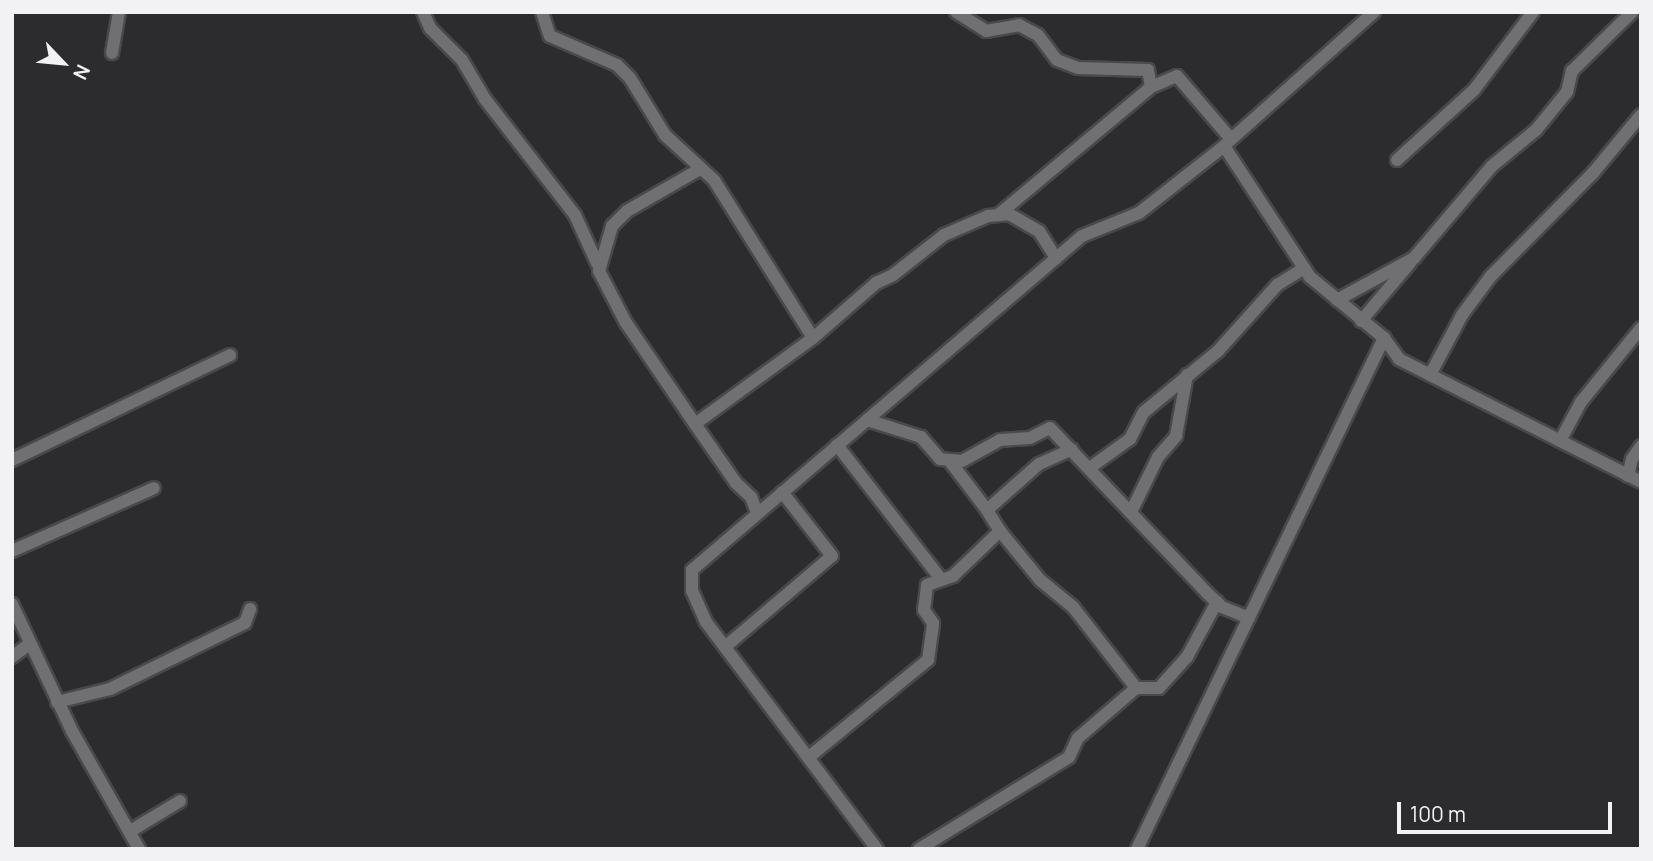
<!DOCTYPE html>
<style>
body{margin:0}
#map{position:relative;width:1653px;height:861px;overflow:hidden;background:#2c2b2e;font-family:Manrope,sans-serif}
div>[style]{position:absolute}
.roads{filter:drop-shadow(2px 0 #49494b) drop-shadow(-2px 0 #49494b) drop-shadow(0 2px #49494b) drop-shadow(0 -2px #49494b)}
.minor>*{height:12px;margin:-6px;padding:0 6px;transform-origin:6px;border-radius:6px;background:#706f72}
span{translate:-50% -50%;white-space:nowrap;text-align:center;line-height:1.15;-webkit-text-stroke:7px #2c2b2e;paint-order:stroke}
.frame{position:absolute;inset:0;border:14px solid #f2f2f4;pointer-events:none}
.north{position:absolute;left:28px;top:28px;width:70px;height:70px;-webkit-text-stroke:5px #2c2b2e;paint-order:stroke;rotate:116deg;font-size:19px;font-weight:700;line-height:28px;text-align:center;color:#f2f2f4}
.north::after{content:'';display:block;margin:auto;width:24px;height:32px;background:#f2f2f4;clip-path:polygon(50% 0,100% 100%,50% 72%,0 100%)}
.scale{position:absolute;left:1397px;top:802px;width:215px;height:32px;box-sizing:border-box;border:4px solid #f2f2f4;border-top:0;padding-left:9px;font-size:21px;line-height:24px;white-space:nowrap;color:#f2f2f4;-webkit-text-stroke:5px #2c2b2e;paint-order:stroke}
</style>
<div id="map">
<div class="roads">
<div class="minor">
<div style="left:423px;top:12px;width:17px;rotate:66deg"></div>
<div style="left:430px;top:28px;width:45px;rotate:45deg"></div>
<div style="left:462px;top:60px;width:45px;rotate:59.5deg"></div>
<div style="left:485px;top:99px;width:147px;rotate:52.2deg"></div>
<div style="left:575px;top:215px;width:53px;rotate:65.4deg"></div>
<div style="left:542px;top:12px;width:25px;rotate:72deg"></div>
<div style="left:550px;top:36px;width:73px;rotate:23.4deg"></div>
<div style="left:617px;top:65px;width:18px;rotate:45deg"></div>
<div style="left:630px;top:78px;width:67px;rotate:58.4deg"></div>
<div style="left:665px;top:135px;width:67px;rotate:42.6deg"></div>
<div style="left:714px;top:180px;width:186px;rotate:57.9deg"></div>
<div style="left:813px;top:338px;width:146px;rotate:143.9deg"></div>
<div style="left:695px;top:424px;width:72px;rotate:55.2deg"></div>
<div style="left:736px;top:483px;width:21px;rotate:43deg"></div>
<div style="left:751px;top:497px;width:17px;rotate:69deg"></div>
<div style="left:956px;top:12px;width:36px;rotate:32deg"></div>
<div style="left:986px;top:31px;width:34px;rotate:-10deg"></div>
<div style="left:1019px;top:25px;width:21px;rotate:28deg"></div>
<div style="left:1038px;top:35px;width:31px;rotate:53deg"></div>
<div style="left:1057px;top:60px;width:22px;rotate:21deg"></div>
<div style="left:1078px;top:68px;width:70px;rotate:1.6deg"></div>
<div style="left:1148px;top:70px;width:17px;rotate:80deg"></div>
<div style="left:112px;top:53px;width:42px;rotate:-80.3deg"></div>
<div style="left:1227px;top:143px;width:197px;rotate:-41.7deg"></div>
<div style="left:1397px;top:160px;width:104px;rotate:-42.3deg"></div>
<div style="left:1474px;top:90px;width:98px;rotate:-52.9deg"></div>
<div style="left:998px;top:215px;width:199px;rotate:-39.9deg"></div>
<div style="left:1151px;top:87px;width:28px;rotate:-23deg"></div>
<div style="left:1177px;top:76px;width:83px;rotate:49.4deg"></div>
<div style="left:1337px;top:300px;width:88px;rotate:-28.6deg"></div>
<div style="left:1414px;top:258px;width:121px;rotate:-49.7deg"></div>
<div style="left:1492px;top:166px;width:57px;rotate:-39.3deg"></div>
<div style="left:1536px;top:130px;width:49px;rotate:-50.8deg"></div>
<div style="left:1567px;top:92px;width:22px;rotate:-77deg"></div>
<div style="left:1572px;top:71px;width:84px;rotate:-44.5deg"></div>
<div style="left:1361px;top:321px;width:76px;rotate:-49.8deg"></div>
<div style="left:813px;top:338px;width:84px;rotate:-41.1deg"></div>
<div style="left:876px;top:283px;width:19px;rotate:-25deg"></div>
<div style="left:893px;top:275px;width:65px;rotate:-38.1deg"></div>
<div style="left:944px;top:235px;width:48px;rotate:-23.4deg"></div>
<div style="left:988px;top:216px;width:21px;rotate:-5deg"></div>
<div style="left:1009px;top:214px;width:34px;rotate:30deg"></div>
<div style="left:1039px;top:231px;width:32px;rotate:58deg"></div>
<div style="left:1430px;top:375px;width:68px;rotate:-61.9deg"></div>
<div style="left:1462px;top:315px;width:49px;rotate:-53.4deg"></div>
<div style="left:1491px;top:276px;width:145px;rotate:-45.3deg"></div>
<div style="left:1593px;top:173px;width:75px;rotate:-50.4deg"></div>
<div style="left:867px;top:420px;width:57px;rotate:17.5deg"></div>
<div style="left:921px;top:437px;width:29px;rotate:49deg"></div>
<div style="left:940px;top:459px;width:22px;rotate:5deg"></div>
<div style="left:962px;top:461px;width:43px;rotate:-28.9deg"></div>
<div style="left:1000px;top:440px;width:30px;rotate:-4deg"></div>
<div style="left:1030px;top:438px;width:22px;rotate:-27deg"></div>
<div style="left:1050px;top:428px;width:228px;rotate:46.4deg"></div>
<div style="left:1207px;top:593px;width:21px;rotate:43deg"></div>
<div style="left:1222px;top:607px;width:29px;rotate:22deg"></div>
<div style="left:695px;top:424px;width:122px;rotate:-124.3deg"></div>
<div style="left:626px;top:323px;width:59px;rotate:-117.4deg"></div>
<div style="left:599px;top:271px;width:47px;rotate:-73.9deg"></div>
<div style="left:612px;top:226px;width:21px;rotate:-45deg"></div>
<div style="left:627px;top:211px;width:84px;rotate:-29.9deg"></div>
<div style="left:1560px;top:441px;width:44px;rotate:-61.7deg"></div>
<div style="left:1581px;top:402px;width:95px;rotate:-51deg"></div>
<div style="left:837px;top:445px;width:170px;rotate:52.2deg"></div>
<div style="left:12px;top:460px;width:242px;rotate:-25.7deg"></div>
<div style="left:949px;top:460px;width:63px;rotate:52.8deg"></div>
<div style="left:987px;top:510px;width:69px;rotate:-41.5deg"></div>
<div style="left:1039px;top:464px;width:36px;rotate:-24deg"></div>
<div style="left:1091px;top:467px;width:48px;rotate:-35.7deg"></div>
<div style="left:1130px;top:439px;width:30px;rotate:-63deg"></div>
<div style="left:1144px;top:412px;width:96px;rotate:-39.5deg"></div>
<div style="left:1218px;top:351px;width:89px;rotate:-48.2deg"></div>
<div style="left:1277px;top:285px;width:32px;rotate:-32deg"></div>
<div style="left:1628px;top:476px;width:17px;rotate:-77deg"></div>
<div style="left:1632px;top:459px;width:16px;rotate:-55deg"></div>
<div style="left:1132px;top:510px;width:59px;rotate:-63.9deg"></div>
<div style="left:1158px;top:457px;width:28px;rotate:-49deg"></div>
<div style="left:1176px;top:436px;width:62px;rotate:-79.8deg"></div>
<div style="left:1000px;top:531px;width:63px;rotate:50.8deg"></div>
<div style="left:1040px;top:580px;width:43px;rotate:39.3deg"></div>
<div style="left:1073px;top:607px;width:103px;rotate:52.1deg"></div>
<div style="left:12px;top:551px;width:155px;rotate:-23.9deg"></div>
<div style="left:12px;top:604px;width:140px;rotate:64.7deg"></div>
<div style="left:72px;top:731px;width:136px;rotate:60.4deg"></div>
<div style="left:725px;top:647px;width:140px;rotate:-40.4deg"></div>
<div style="left:832px;top:556px;width:81px;rotate:-128deg"></div>
<div style="left:12px;top:657px;width:21px;rotate:-37deg"></div>
<div style="left:57px;top:702px;width:55px;rotate:-13.8deg"></div>
<div style="left:110px;top:689px;width:150px;rotate:-26.1deg"></div>
<div style="left:245px;top:623px;width:15px;rotate:-70deg"></div>
<div style="left:809px;top:757px;width:154px;rotate:-39.2deg"></div>
<div style="left:928px;top:660px;width:37px;rotate:-82deg"></div>
<div style="left:933px;top:623px;width:16px;rotate:-125deg"></div>
<div style="left:924px;top:610px;width:25px;rotate:-83deg"></div>
<div style="left:927px;top:585px;width:28px;rotate:-19deg"></div>
<div style="left:953px;top:576px;width:65px;rotate:-43.8deg"></div>
<div style="left:1000px;top:531px;width:25px;rotate:-122deg"></div>
<div style="left:132px;top:830px;width:56px;rotate:-31.1deg"></div>
<div style="left:877px;top:849px;width:284px;rotate:-127deg"></div>
<div style="left:706px;top:622px;width:34px;rotate:-114deg"></div>
<div style="left:692px;top:591px;width:21px;rotate:-90deg"></div>
<div style="left:692px;top:570px;width:513px;rotate:-40.58deg"></div>
<div style="left:1082px;top:236px;width:61px;rotate:-22deg"></div>
<div style="left:1139px;top:213px;width:108px;rotate:-38.2deg"></div>
<div style="left:1224px;top:146px;width:157px;rotate:56.7deg"></div>
<div style="left:1310px;top:277px;width:96px;rotate:39.5deg"></div>
<div style="left:919px;top:849px;width:176px;rotate:-31.5deg"></div>
<div style="left:1069px;top:757px;width:21px;rotate:-65deg"></div>
<div style="left:1078px;top:738px;width:77px;rotate:-40.8deg"></div>
<div style="left:1136px;top:688px;width:23px"></div>
<div style="left:1159px;top:688px;width:42px;rotate:-47.9deg"></div>
<div style="left:1187px;top:657px;width:63px;rotate:-61.4deg"></div>
<div style="left:1137px;top:849px;width:568px;rotate:-64.2deg"></div>
<div style="left:1384px;top:338px;width:26px;rotate:54deg"></div>
<div style="left:1399px;top:359px;width:271px;rotate:26.9deg"></div>
</div>
</div>
<div class="frame"></div>
<div class="north">N</div>
<div class="scale">100 m</div>
</div>
